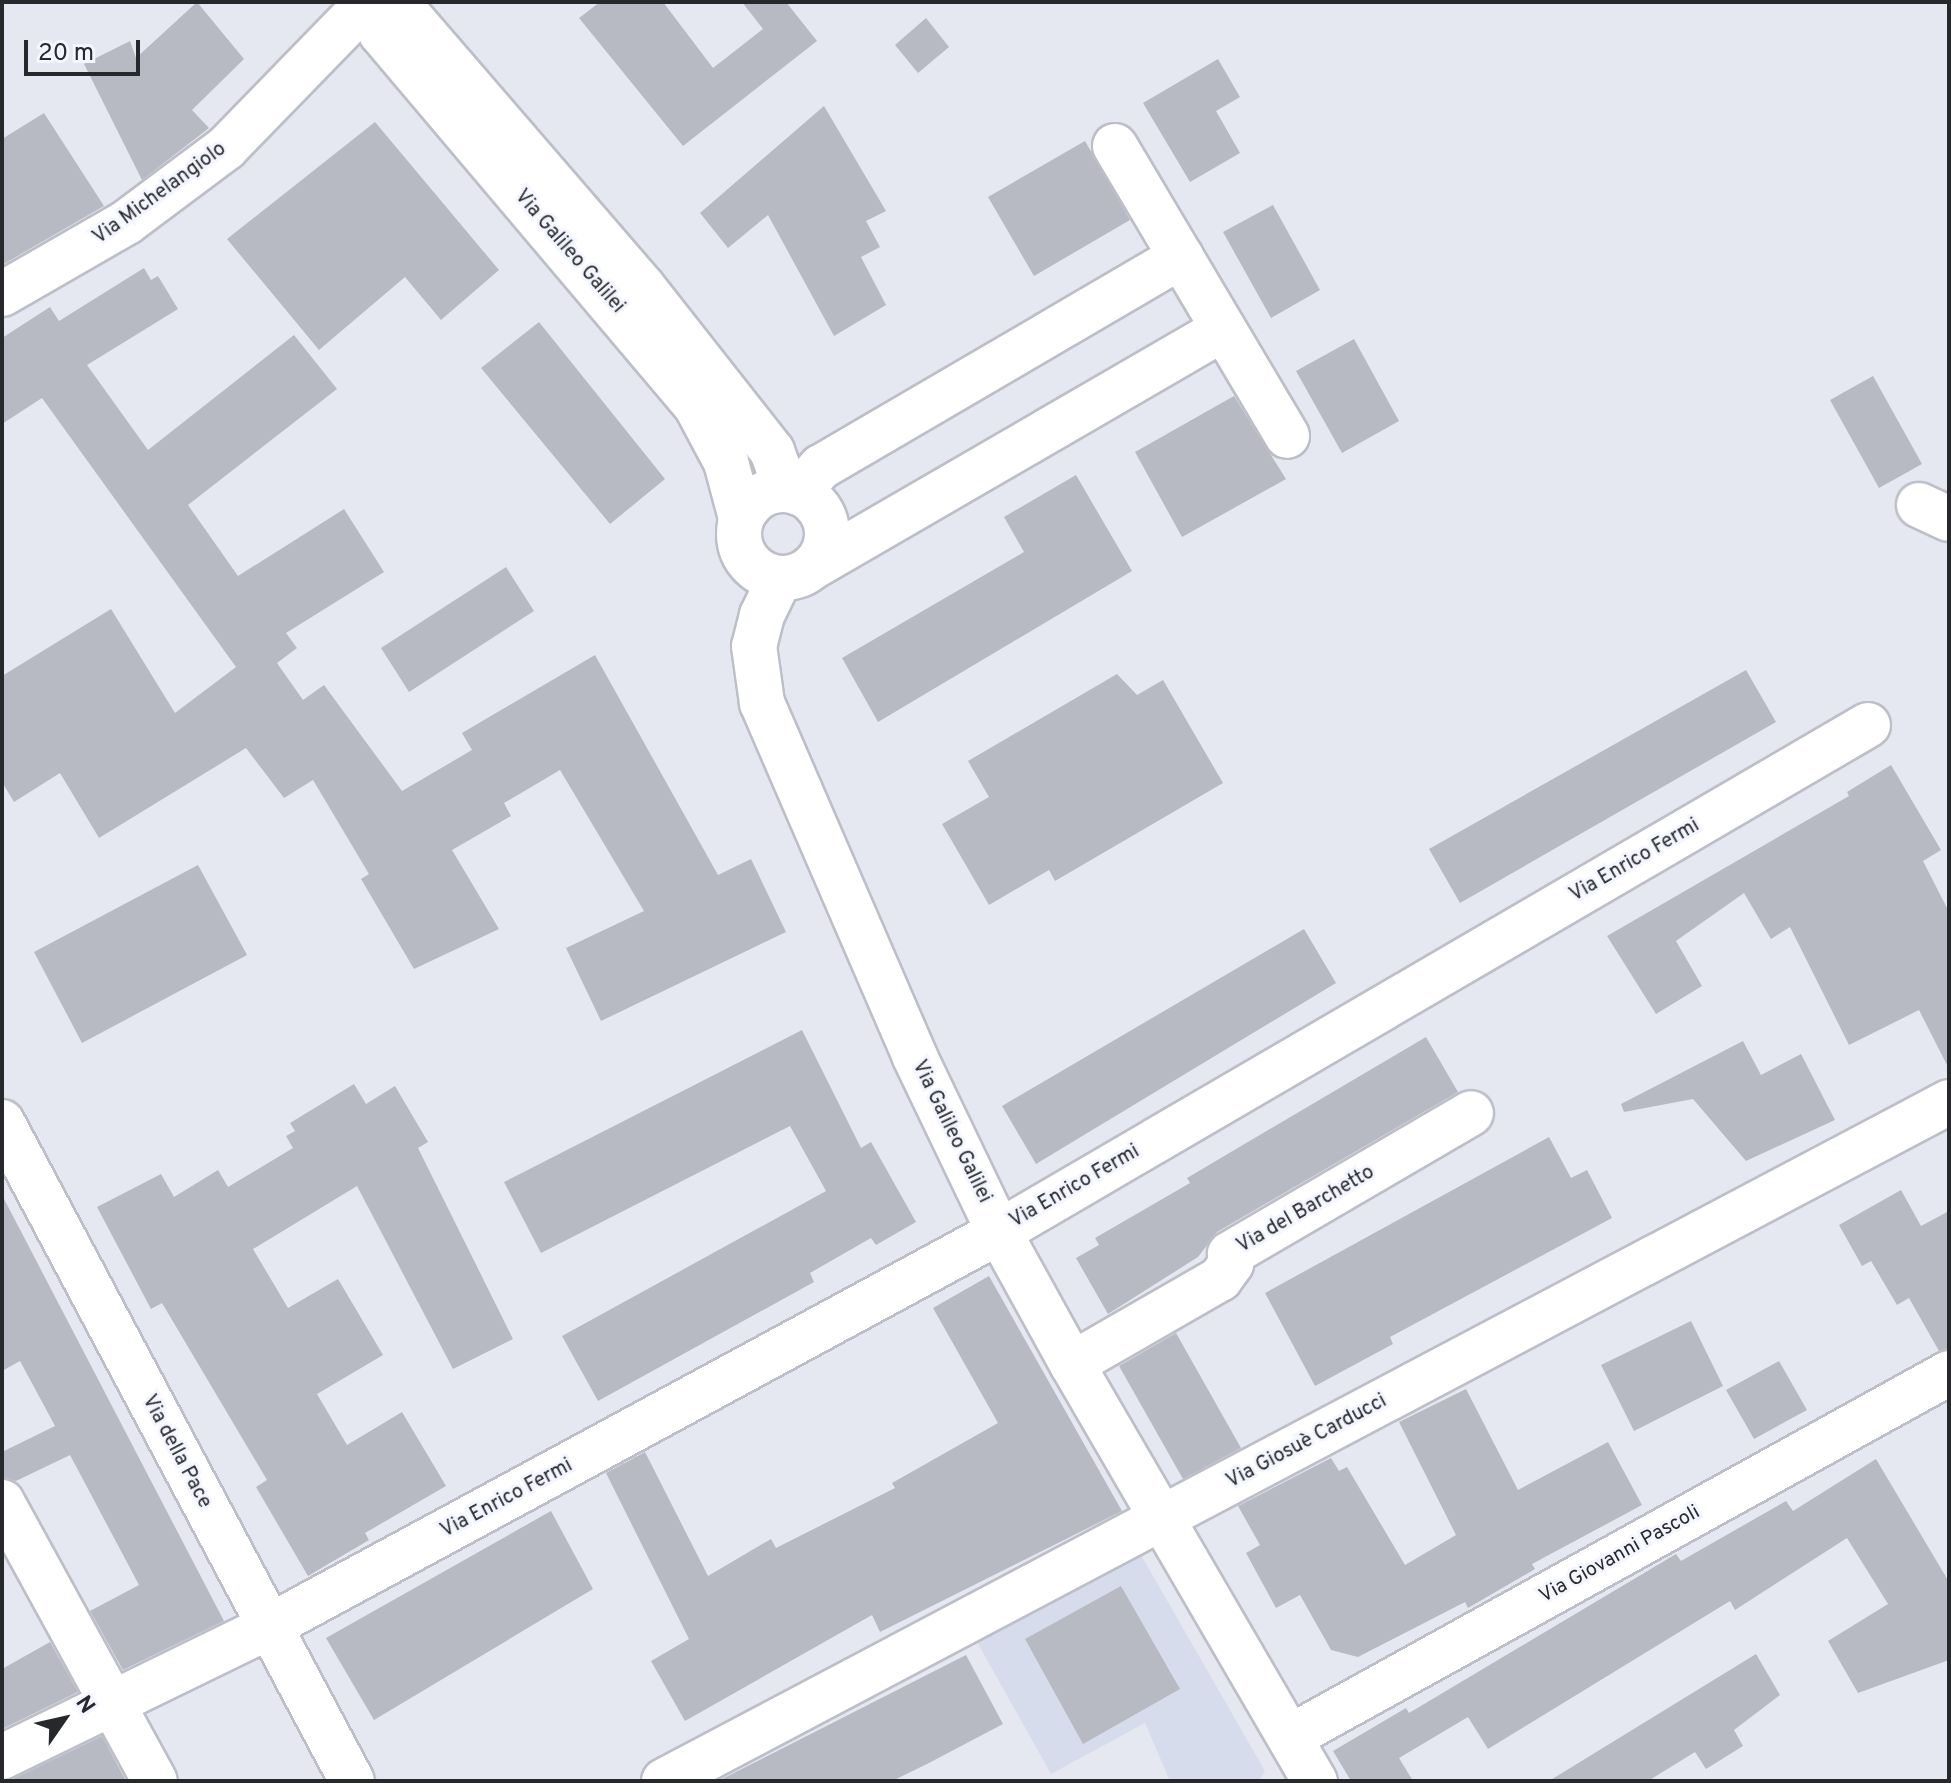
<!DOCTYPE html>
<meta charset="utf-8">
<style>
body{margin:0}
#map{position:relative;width:1951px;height:1783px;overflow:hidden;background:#e6e8f1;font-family:Overpass,sans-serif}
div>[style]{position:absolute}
.built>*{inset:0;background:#d7dcec}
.building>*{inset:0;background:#b7bac2}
.roads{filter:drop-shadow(2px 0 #bcbfc7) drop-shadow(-2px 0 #bcbfc7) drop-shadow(0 2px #bcbfc7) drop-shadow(0 -2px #bcbfc7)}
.minor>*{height:44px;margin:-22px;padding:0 22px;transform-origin:22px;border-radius:22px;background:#fff}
.minor>.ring{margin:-22px;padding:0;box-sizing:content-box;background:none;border:44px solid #fff;border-radius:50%}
.major>*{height:44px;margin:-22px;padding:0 22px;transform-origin:22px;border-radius:22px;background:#fff}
span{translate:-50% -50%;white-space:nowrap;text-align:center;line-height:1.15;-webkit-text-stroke:6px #f3f6ff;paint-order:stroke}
.street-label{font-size:20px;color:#27282b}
.frame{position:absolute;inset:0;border:4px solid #27282b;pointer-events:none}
.north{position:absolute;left:24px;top:1679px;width:80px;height:80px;-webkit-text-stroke:6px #f3f6ff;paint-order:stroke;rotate:56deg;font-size:22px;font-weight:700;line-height:32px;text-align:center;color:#27282b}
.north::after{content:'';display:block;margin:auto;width:28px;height:36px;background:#27282b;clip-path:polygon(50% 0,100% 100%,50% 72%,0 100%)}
.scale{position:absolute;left:24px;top:40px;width:116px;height:36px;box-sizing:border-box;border:4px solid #27282b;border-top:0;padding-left:10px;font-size:24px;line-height:28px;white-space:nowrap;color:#27282b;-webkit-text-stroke:6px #f3f6ff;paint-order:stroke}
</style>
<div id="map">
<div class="built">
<div style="clip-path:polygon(1141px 1555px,1265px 1771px,1259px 1781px,1170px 1781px,1145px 1723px,1051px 1774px,977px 1642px)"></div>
</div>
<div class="building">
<div style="clip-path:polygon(197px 2px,244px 59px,192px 110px,209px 128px,142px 180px,84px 64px,130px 41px,136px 58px)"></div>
<div style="clip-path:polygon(600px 2px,663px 2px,713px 68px,763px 29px,742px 2px,786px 2px,817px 41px,683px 146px,579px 18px)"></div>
<div style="clip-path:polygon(926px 18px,949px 47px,918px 73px,895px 45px)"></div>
<div style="clip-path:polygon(1218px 59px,1240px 97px,1216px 111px,1240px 153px,1190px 182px,1143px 103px)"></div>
<div style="clip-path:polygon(824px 106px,886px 211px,866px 221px,880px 247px,861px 257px,886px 305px,834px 336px,768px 215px,728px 248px,700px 213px)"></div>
<div style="clip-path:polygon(44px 113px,104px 206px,2px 265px,2px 139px)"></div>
<div style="clip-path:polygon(375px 122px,499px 270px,441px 320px,405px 277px,319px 350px,227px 239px)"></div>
<div style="clip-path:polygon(1085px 141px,1130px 220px,1034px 276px,988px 197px)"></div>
<div style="clip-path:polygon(1273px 205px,1320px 290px,1271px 318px,1223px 232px)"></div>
<div style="clip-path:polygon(144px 268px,151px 280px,158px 276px,178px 309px,87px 365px,148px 450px,294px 335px,337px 389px,188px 505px,238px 576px,344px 509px,384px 572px,286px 633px,297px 648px,277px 663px,303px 700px,324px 685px,402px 791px,472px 750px,462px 733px,595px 655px,718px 875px,751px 859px,786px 932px,601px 1021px,566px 948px,644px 911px,560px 770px,504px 803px,511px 816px,452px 850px,499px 929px,414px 969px,361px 879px,369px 874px,313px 780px,284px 798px,246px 748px,99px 838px,60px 773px,14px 802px,2px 782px,2px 676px,111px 609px,175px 713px,236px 667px,42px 398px,2px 424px,2px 338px,50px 307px,59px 321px)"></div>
<div style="clip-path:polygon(539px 322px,665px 479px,610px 524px,481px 368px)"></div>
<div style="clip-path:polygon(1354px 339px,1399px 421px,1342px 453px,1296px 371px)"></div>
<div style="clip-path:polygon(1873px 376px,1922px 464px,1879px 488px,1830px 400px)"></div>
<div style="clip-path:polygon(1234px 396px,1286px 479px,1182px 537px,1135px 452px)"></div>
<div style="clip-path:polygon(1076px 475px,1132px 571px,878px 722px,842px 658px,1024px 552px,1004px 517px)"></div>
<div style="clip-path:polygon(506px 567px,534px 611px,409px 692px,381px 648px)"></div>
<div style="clip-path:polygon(1746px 670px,1776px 722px,1460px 903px,1429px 849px)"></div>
<div style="clip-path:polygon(1117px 674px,1137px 695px,1163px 680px,1223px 783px,1055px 881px,1049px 870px,989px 905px,942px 824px,989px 797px,968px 761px)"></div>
<div style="clip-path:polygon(1891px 765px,1941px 850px,1923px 861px,1949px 912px,1949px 1069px,1919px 1010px,1849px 1045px,1790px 927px,1771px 939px,1744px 893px,1676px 941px,1702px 986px,1656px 1014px,1607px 936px,1849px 796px,1847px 792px)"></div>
<div style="clip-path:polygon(198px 865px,247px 955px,82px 1043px,34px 952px)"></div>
<div style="clip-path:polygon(1304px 929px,1336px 983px,1036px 1164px,1002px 1106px)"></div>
<div style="clip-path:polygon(802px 1030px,861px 1148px,871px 1142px,916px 1222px,876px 1245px,871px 1238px,810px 1273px,814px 1282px,598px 1401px,562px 1336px,826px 1191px,790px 1126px,541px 1253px,504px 1182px)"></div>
<div style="clip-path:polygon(1426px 1037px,1458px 1092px,1217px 1232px,1198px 1257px,1108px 1314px,1076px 1258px,1099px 1245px,1095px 1238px,1190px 1183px,1187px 1178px)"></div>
<div style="clip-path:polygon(1743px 1041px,1761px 1075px,1801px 1054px,1835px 1120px,1746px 1161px,1693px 1099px,1624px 1112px,1621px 1104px)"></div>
<div style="clip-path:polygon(354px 1084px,366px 1104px,395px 1086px,428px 1142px,418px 1148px,513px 1339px,453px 1369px,357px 1186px,253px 1249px,288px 1308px,338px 1279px,383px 1355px,317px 1394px,347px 1445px,402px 1412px,446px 1486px,365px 1533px,369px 1540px,308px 1576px,256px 1487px,267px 1480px,162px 1303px,151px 1309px,97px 1207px,161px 1174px,174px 1197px,218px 1170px,228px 1187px,293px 1148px,286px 1136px,295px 1131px,290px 1123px)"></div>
<div style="clip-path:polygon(1549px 1137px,1571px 1178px,1587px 1170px,1612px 1218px,1390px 1337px,1393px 1344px,1315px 1386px,1265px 1293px)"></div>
<div style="clip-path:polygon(1901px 1190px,1921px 1226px,1949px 1211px,1949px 1348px,1939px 1351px,1909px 1298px,1897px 1305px,1871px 1261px,1862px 1266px,1839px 1225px)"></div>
<div style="clip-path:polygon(2px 1195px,224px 1621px,123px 1670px,90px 1611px,139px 1585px,70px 1455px,16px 1481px,2px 1477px,2px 1452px,55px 1426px,20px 1361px,2px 1371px)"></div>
<div style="clip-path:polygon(989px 1276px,1122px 1511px,880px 1632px,872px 1615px,685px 1721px,651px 1661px,689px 1639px,606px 1473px,645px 1452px,708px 1576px,771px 1539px,776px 1548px,895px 1488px,892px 1483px,998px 1423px,933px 1308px)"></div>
<div style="clip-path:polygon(1691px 1321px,1723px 1386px,1634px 1431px,1601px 1365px)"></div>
<div style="clip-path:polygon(1176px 1333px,1241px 1448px,1183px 1479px,1119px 1366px)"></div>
<div style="clip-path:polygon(1779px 1361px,1807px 1410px,1754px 1439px,1726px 1390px)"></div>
<div style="clip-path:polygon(1466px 1389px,1518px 1490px,1608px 1442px,1642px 1505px,1532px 1564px,1535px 1569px,1468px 1608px,1465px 1602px,1358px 1657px,1331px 1650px,1300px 1595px,1276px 1608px,1246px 1553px,1260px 1545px,1238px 1506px,1331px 1458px,1339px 1471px,1347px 1467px,1405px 1565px,1456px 1535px,1399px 1422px)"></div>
<div style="clip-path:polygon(1876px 1459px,1949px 1582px,1949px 1660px,1858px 1693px,1828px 1641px,1888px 1604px,1847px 1538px,1735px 1610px,1730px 1601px,1488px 1749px,1468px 1717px,1399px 1758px,1413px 1781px,1351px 1781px,1333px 1751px,1406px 1708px,1409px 1713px,1676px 1554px,1681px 1561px,1786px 1501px,1793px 1511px)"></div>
<div style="clip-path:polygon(551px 1511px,593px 1589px,374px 1720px,326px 1638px)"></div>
<div style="clip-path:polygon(1121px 1586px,1180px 1689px,1083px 1744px,1025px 1639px)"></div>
<div style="clip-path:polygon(50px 1642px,78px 1692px,2px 1729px,2px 1669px)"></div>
<div style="clip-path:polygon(1756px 1654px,1780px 1695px,1734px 1730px,1743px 1746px,1706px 1769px,1695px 1752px,1648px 1781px,1549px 1781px)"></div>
<div style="clip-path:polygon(966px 1655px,1003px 1724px,927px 1764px,892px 1781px,718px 1781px)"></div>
<div style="clip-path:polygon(102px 1736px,126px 1781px,6px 1781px,13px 1779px)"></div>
</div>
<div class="roads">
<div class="minor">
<div style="left:372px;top:2px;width:32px;rotate:74deg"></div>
<div style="left:381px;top:33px;width:486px;rotate:49.8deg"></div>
<div style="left:695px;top:404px;width:66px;rotate:61.9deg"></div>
<div style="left:726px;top:462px;width:58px;rotate:75deg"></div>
<div style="left:380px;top:2px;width:24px;rotate:17deg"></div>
<div style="left:403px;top:9px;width:367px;rotate:49.2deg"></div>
<div style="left:643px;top:287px;width:209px;rotate:51.8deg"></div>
<div style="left:772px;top:451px;width:40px;rotate:69.8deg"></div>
<div style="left:1115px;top:146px;width:337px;rotate:59.3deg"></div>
<div style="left:2px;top:294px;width:144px;rotate:-29.9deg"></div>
<div style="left:127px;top:222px;width:124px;rotate:-36.8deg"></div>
<div style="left:226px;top:148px;width:204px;rotate:-45.8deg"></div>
<div class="ring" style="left:739px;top:490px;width:44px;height:44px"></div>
<div style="left:798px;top:493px;width:35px;rotate:-49deg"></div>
<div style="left:821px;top:467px;width:417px;rotate:-30.3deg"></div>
<div style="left:1919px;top:505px;width:33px;rotate:25deg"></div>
<div style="left:811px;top:568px;width:476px;rotate:-30.1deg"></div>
<div style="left:780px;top:578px;width:41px;rotate:115.9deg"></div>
<div style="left:762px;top:615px;width:32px;rotate:104deg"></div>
<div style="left:754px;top:646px;width:58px;rotate:82deg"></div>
<div style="left:762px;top:703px;width:386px;rotate:66.6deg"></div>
<div style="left:915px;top:1057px;width:194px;rotate:64.4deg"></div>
<div style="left:999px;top:1232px;width:151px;rotate:61.1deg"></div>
<div style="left:1072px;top:1364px;width:483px;rotate:59.8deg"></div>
<div style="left:1072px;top:1364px;width:171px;rotate:-29.9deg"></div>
<div style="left:1220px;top:1279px;width:19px;rotate:-54deg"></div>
<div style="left:1231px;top:1264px;width:10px;rotate:-96deg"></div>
<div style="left:1230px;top:1254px;width:279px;rotate:-30.3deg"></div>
<div style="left:2px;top:1502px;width:318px;rotate:61.3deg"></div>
<div style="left:1290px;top:1737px;width:753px;rotate:-28.91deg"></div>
<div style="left:2px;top:1757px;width:298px;rotate:-26deg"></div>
<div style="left:270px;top:1626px;width:829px;rotate:-28.39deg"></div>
<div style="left:999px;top:1232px;width:1006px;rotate:-30.26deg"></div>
<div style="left:664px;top:1781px;width:1453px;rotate:-27.85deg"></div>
</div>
<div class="major">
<div style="left:2px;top:1122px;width:746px;rotate:62.03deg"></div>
</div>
</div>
<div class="street-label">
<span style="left:160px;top:194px;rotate:-36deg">Via Michelangiolo</span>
<span style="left:569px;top:252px;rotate:49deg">Via Galileo Galilei</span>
<span style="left:1635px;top:861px;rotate:-30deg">Via Enrico Fermi</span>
<span style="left:951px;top:1132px;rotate:64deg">Via Galileo Galilei</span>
<span style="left:1075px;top:1187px;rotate:-30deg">Via Enrico Fermi</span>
<span style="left:1306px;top:1210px;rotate:-30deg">Via del Barchetto</span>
<span style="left:1307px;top:1442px;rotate:-28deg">Via Giosuè Carducci</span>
<span style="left:176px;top:1452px;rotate:62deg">Via della Pace</span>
<span style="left:507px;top:1499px;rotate:-28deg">Via Enrico Fermi</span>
<span style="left:1620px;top:1555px;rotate:-29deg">Via Giovanni Pascoli</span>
</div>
<div class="frame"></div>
<div class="north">N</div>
<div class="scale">20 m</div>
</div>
